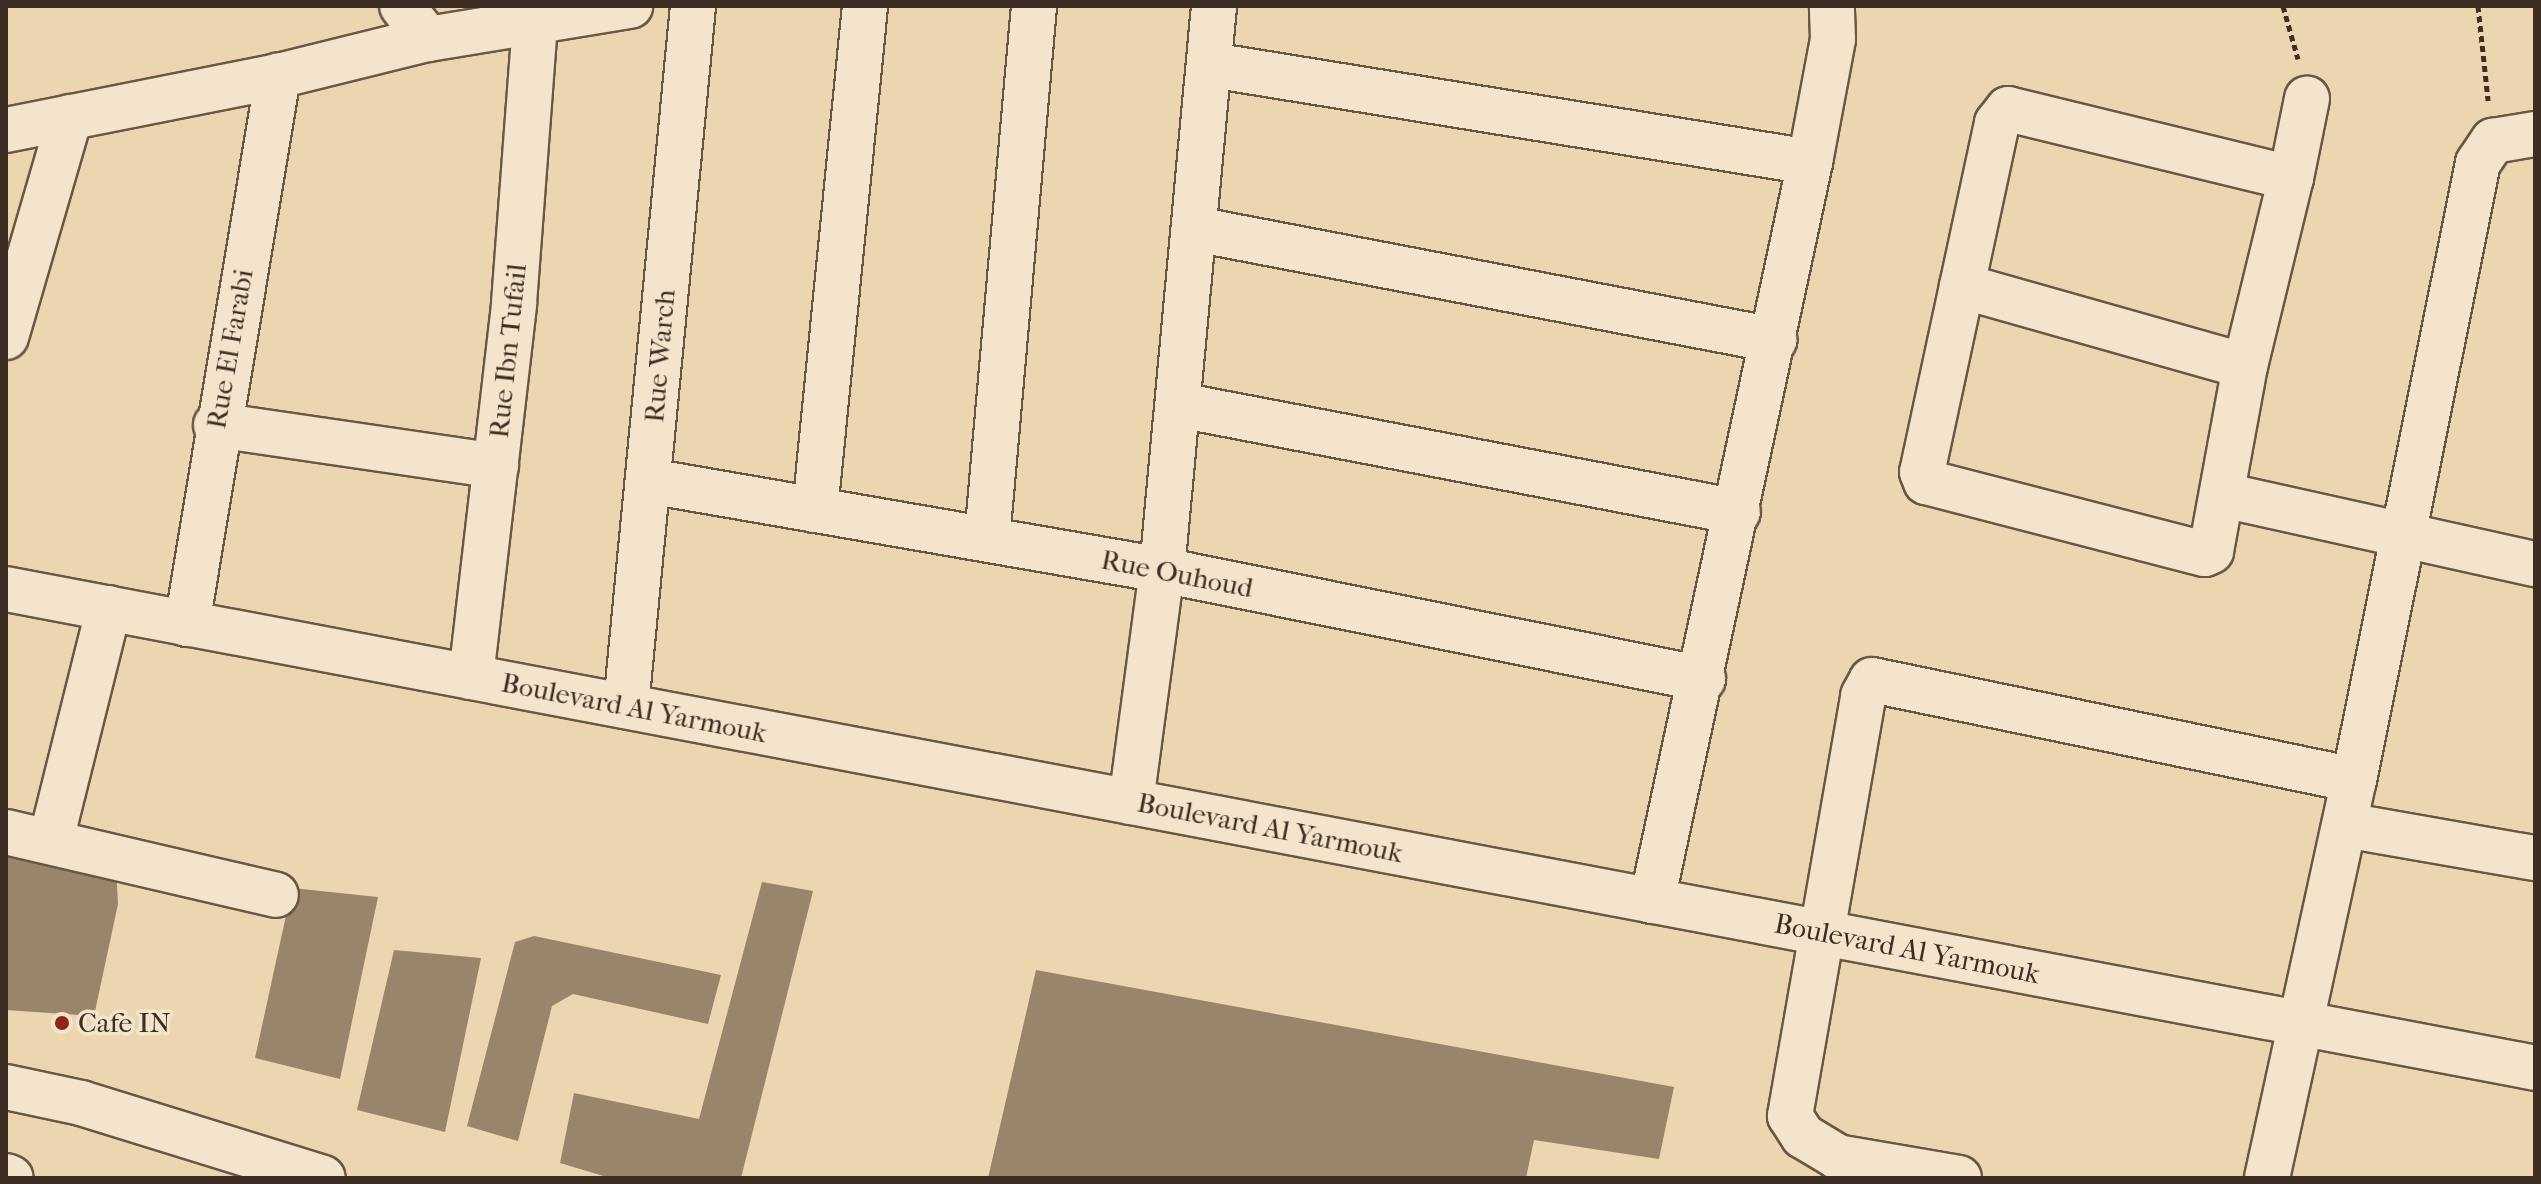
<!DOCTYPE html>
<style>
body{margin:0}
#map{position:relative;width:2541px;height:1184px;overflow:hidden;background:#ecd6af;font-family:"IM FELL French Canon",serif}
div>[style]{position:absolute}
.building>*{inset:0;background:#98856c}
.path>*{height:5px;margin-top:-2.5px;transform-origin:0;background:repeating-linear-gradient(90deg,#3d2d23 0 6px,transparent 0 10px)}
.roads{filter:drop-shadow(2px 0 #695746) drop-shadow(-2px 0 #695746) drop-shadow(0 2px #695746) drop-shadow(0 -2px #695746)}
.minor>*{height:44px;margin:-22px;padding:0 22px;transform-origin:22px;border-radius:22px;background:#f3e4cb}
.dots>*{width:22px;height:22px;translate:-50% -50%;box-sizing:border-box;border:4px solid #f3e4cb;border-radius:50%}
span{translate:-50% -50%;white-space:nowrap;text-align:center;line-height:1.15;-webkit-text-stroke:7px #f3e4cb;paint-order:stroke}
.street-label{font-size:28px;color:#3d2d23}
.poi-label{font-size:28px;color:#3d2d23}
.left{translate:0 -50%;text-align:left}
.frame{position:absolute;inset:0;border:8px solid #3d2d23;pointer-events:none}
</style>
<div id="map">
<div class="building">
<div style="clip-path:polygon(6px 850px,116px 868px,118px 904px,94px 1016px,6px 1010px)"></div>
<div style="clip-path:polygon(762px 882px,813px 891px,741px 1178px,610px 1178px,560px 1163px,574px 1093px,699px 1119px)"></div>
<div style="clip-path:polygon(292px 888px,378px 897px,340px 1079px,255px 1058px)"></div>
<div style="clip-path:polygon(534px 936px,721px 975px,708px 1024px,573px 994px,552px 1006px,518px 1141px,467px 1126px,515px 942px)"></div>
<div style="clip-path:polygon(394px 950px,481px 958px,445px 1132px,357px 1110px)"></div>
<div style="clip-path:polygon(1036px 970px,1674px 1087px,1659px 1159px,1534px 1140px,1526px 1178px,988px 1178px)"></div>
</div>
<div class="path">
<div style="left:2283px;top:6px;width:55px;rotate:74.2deg"></div>
<div style="left:2478px;top:6px;width:95px;rotate:83.9deg"></div>
</div>
<div class="roads">
<div class="minor">
<div style="left:402px;top:6px;width:42px;rotate:51.8deg"></div>
<div style="left:1211px;top:65px;width:607px;rotate:9.2deg"></div>
<div style="left:6px;top:130px;width:277px;rotate:-11.2deg"></div>
<div style="left:278px;top:76px;width:154px;rotate:-13.9deg"></div>
<div style="left:428px;top:39px;width:205px;rotate:-9.3deg"></div>
<div style="left:2291px;top:178px;width:291px;rotate:-166.3deg"></div>
<div style="left:2008px;top:109px;width:18px;rotate:128deg"></div>
<div style="left:1997px;top:123px;width:357px;rotate:102.1deg"></div>
<div style="left:1922px;top:472px;width:11px;rotate:68deg"></div>
<div style="left:1926px;top:482px;width:288px;rotate:14.5deg"></div>
<div style="left:2205px;top:554px;width:7px;rotate:-27deg"></div>
<div style="left:2211px;top:551px;width:188px;rotate:-79.6deg"></div>
<div style="left:2245px;top:366px;width:194px;rotate:-76.3deg"></div>
<div style="left:2291px;top:178px;width:81px;rotate:-78.6deg"></div>
<div style="left:1195px;top:229px;width:590px;rotate:10.85deg"></div>
<div style="left:1962px;top:286px;width:294px;rotate:15.8deg"></div>
<div style="left:6px;top:337px;width:229px;rotate:-73.8deg"></div>
<div style="left:1179px;top:405px;width:569px;rotate:10.84deg"></div>
<div style="left:216px;top:425px;width:283px;rotate:8.3deg"></div>
<div style="left:649px;top:481px;width:521px;rotate:9.84deg"></div>
<div style="left:1162px;top:570px;width:552px;rotate:11.39deg"></div>
<div style="left:2223px;top:495px;width:320px;rotate:12.5deg"></div>
<div style="left:815px;top:510px;width:506px;rotate:-84.33deg"></div>
<div style="left:987px;top:539px;width:535px;rotate:-84.96deg"></div>
<div style="left:6px;top:589px;width:2574px;rotate:10.72deg"></div>
<div style="left:187px;top:624px;width:556px;rotate:-80.57deg"></div>
<div style="left:471px;top:677px;width:376px;rotate:-83.4deg"></div>
<div style="left:514px;top:303px;width:279px;rotate:-85.7deg"></div>
<div style="left:626px;top:706px;width:703px;rotate:-84.53deg"></div>
<div style="left:1131px;top:802px;width:234px;rotate:-82.4deg"></div>
<div style="left:1162px;top:570px;width:566px;rotate:-84.73deg"></div>
<div style="left:2345px;top:825px;width:193px;rotate:9.9deg"></div>
<div style="left:6px;top:832px;width:277px;rotate:13.1deg"></div>
<div style="left:51px;top:840px;width:239px;rotate:-76deg"></div>
<div style="left:1652px;top:901px;width:756px;rotate:-77.93deg"></div>
<div style="left:1810px;top:162px;width:125px;rotate:-79.4deg"></div>
<div style="left:1833px;top:39px;width:33px;rotate:-92deg"></div>
<div style="left:6px;top:1087px;width:77px;rotate:12deg"></div>
<div style="left:81px;top:1103px;width:253px;rotate:17.2deg"></div>
<div style="left:6px;top:1176px;width:5px;rotate:22deg"></div>
<div style="left:1959px;top:1178px;width:123px;rotate:-170.2deg"></div>
<div style="left:1838px;top:1157px;width:41px;rotate:-149deg"></div>
<div style="left:1803px;top:1136px;width:24px;rotate:-123deg"></div>
<div style="left:1790px;top:1116px;width:426px;rotate:-80.1deg"></div>
<div style="left:1863px;top:696px;width:18px;rotate:-61deg"></div>
<div style="left:1872px;top:680px;width:492px;rotate:11.7deg"></div>
<div style="left:2267px;top:1178px;width:407px;rotate:-77.7deg"></div>
<div style="left:2354px;top:780px;width:629px;rotate:-78.64deg"></div>
<div style="left:2478px;top:163px;width:27px;rotate:-56deg"></div>
<div style="left:2493px;top:141px;width:43px;rotate:-9.5deg"></div>
</div>
</div>
<div class="dots">
<div style="left:62px;top:1023px;background:#8f2418"></div>
</div>
<div class="street-label">
<span style="left:230px;top:349px;rotate:-80deg">Rue El Farabi</span>
<span style="left:508px;top:351px;rotate:-84deg">Rue Ibn Tufail</span>
<span style="left:660px;top:356px;rotate:-85deg">Rue Warch</span>
<span style="left:1177px;top:574px;rotate:11deg">Rue Ouhoud</span>
<span style="left:634px;top:708px;rotate:11deg">Boulevard Al Yarmouk</span>
<span style="left:1270px;top:828px;rotate:11deg">Boulevard Al Yarmouk</span>
<span style="left:1907px;top:949px;rotate:11deg">Boulevard Al Yarmouk</span>
</div>
<div class="poi-label">
<span class="left" style="left:78px;top:1023px">Cafe IN</span>
</div>
<div class="frame"></div>
</div>
